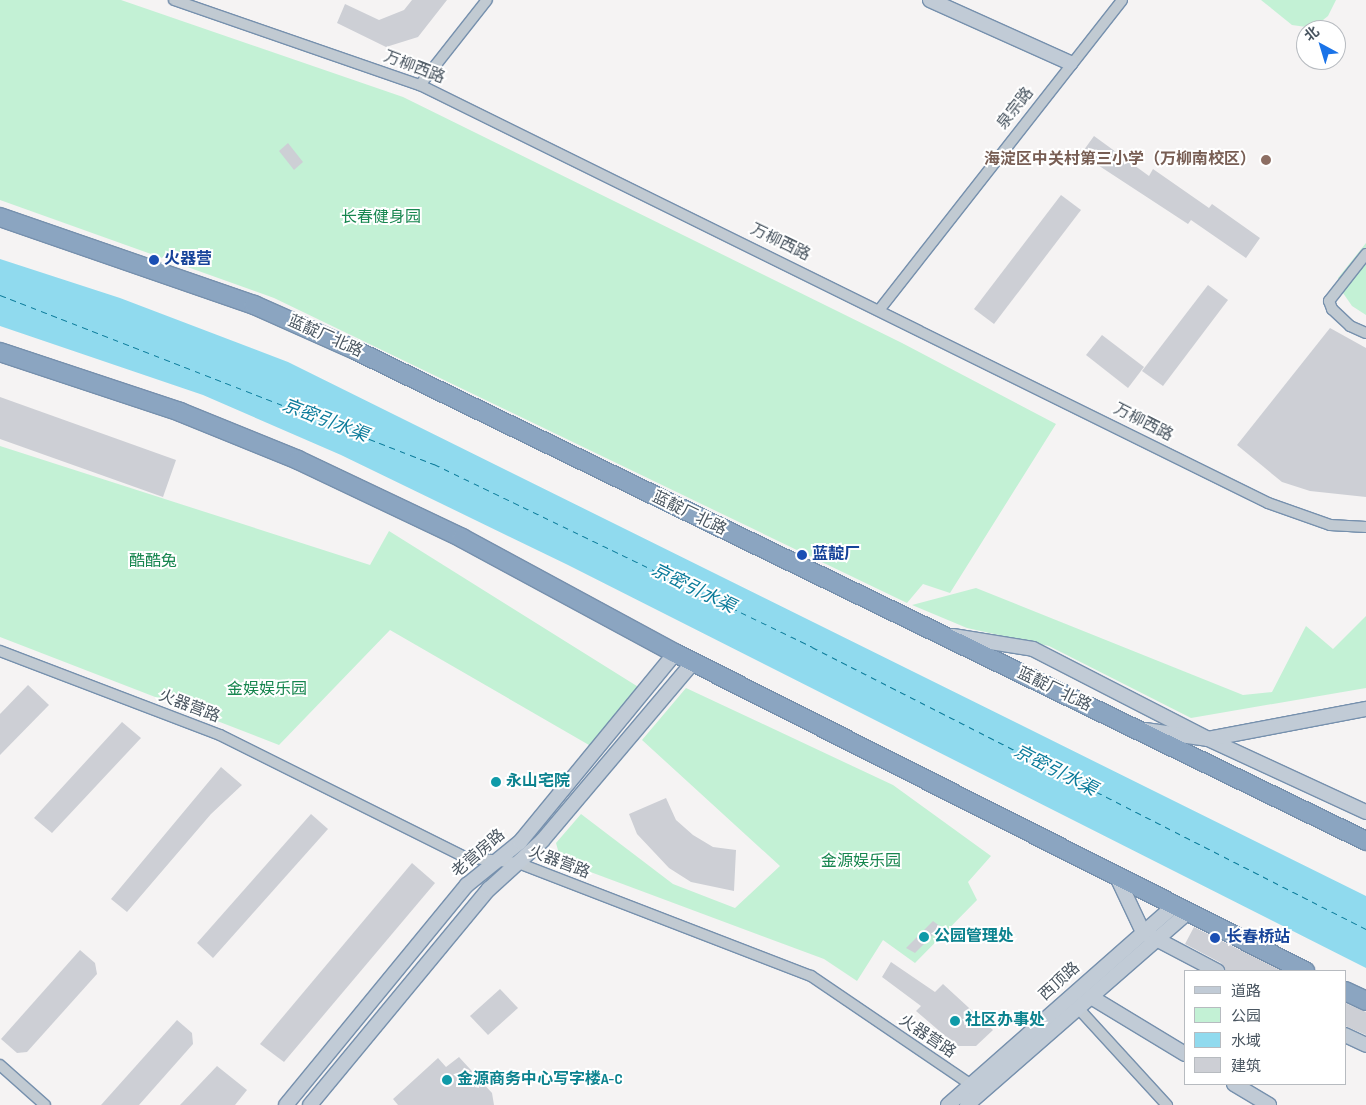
<!DOCTYPE html>
<meta charset="utf-8">
<style>
body{margin:0}
#map{position:relative;width:1366px;height:1105px;overflow:hidden;background:#f5f3f3;font-family:"Sofia Sans Condensed","Noto Sans SC",sans-serif}
div>[style]{position:absolute}
.green>*{inset:0;background:#c3f1d5}
.water>*{inset:0;background:#90daee}
.ferry>*{height:1px;margin-top:-0.5px;transform-origin:0;background:repeating-linear-gradient(90deg,#0c7c9b 0 6px,transparent 0 11px)}
.building>*{inset:0;background:#cdcfd5}
.roads{filter:drop-shadow(1px 0 #7690ad) drop-shadow(-1px 0 #7690ad) drop-shadow(0 1px #7690ad) drop-shadow(0 -1px #7690ad)}
.street>*{height:10px;margin:-5px;padding:0 5px;transform-origin:5px;border-radius:5px;background:#c1cad2}
.secondary>*{height:14px;margin:-7px;padding:0 7px;transform-origin:7px;border-radius:7px;background:#c1cbd6}
.highway>*{height:18px;margin:-9px;padding:0 9px;transform-origin:9px;border-radius:9px;background:#8ba5c1}
.dots>*{width:14px;height:14px;translate:-50% -50%;box-sizing:border-box;border:2px solid #fff;border-radius:50%}
span{translate:-50% -50%;white-space:nowrap;text-align:center;line-height:1.15;-webkit-text-stroke:4px #fff;paint-order:stroke}
.street-label{font-size:16px;color:#4a5661}
.education-label{font-size:16px;color:#785e54;font-weight:700}
.right{translate:-100% -50%;text-align:right}
.park-label{font-size:16px;color:#17864f}
.transit-label{font-size:16px;color:#164399;font-weight:700}
.left{translate:0 -50%;text-align:left}
.culture-label{font-size:16px;color:#0d838f;font-weight:700}
.water-label{font-size:18px;color:#0c7c9b;font-style:italic}
.legend{position:absolute;left:1184px;top:970px;width:162px;height:115px;box-sizing:border-box;background:#fff;border:1px solid #b7bbc0;margin:0;padding:6px 9px;list-style:none;font-size:15px;color:#4a5661}
.legend li{display:flex;align-items:center;gap:10px;height:25px}
.legend b{width:25px;border:1px solid #b7bbc0}
.north{position:absolute;left:1296px;top:20px;width:50px;height:50px;box-sizing:border-box;background:#fff;border:1px solid #b7bbc0;border-radius:50%;rotate:321deg;font-size:14px;font-weight:700;line-height:20px;text-align:center;color:#4a5661}
.north::after{content:'';display:block;margin:auto;width:18px;height:22px;background:#1a73e8;clip-path:polygon(50% 0,100% 100%,50% 72%,0 100%)}
</style>
<div id="map">
<div class="green">
<div style="clip-path:polygon(0 0,121px 0,403px 97px,902px 343px,1056px 424px,950px 593px,923px 584px,907px 603px,274px 298px,0 200px)"></div>
<div style="clip-path:polygon(1261px 0,1336px 0,1328px 16px,1313px 28px,1292px 25px)"></div>
<div style="clip-path:polygon(1366px 243px,1366px 315px,1352px 306px,1343px 293px,1338px 278px)"></div>
<div style="clip-path:polygon(0 446px,370px 565px,389px 531px,640px 688px,589px 745px,390px 630px,279px 745px,0 637px)"></div>
<div style="clip-path:polygon(976px 588px,1243px 695px,1272px 692px,1306px 626px,1333px 649px,1366px 616px,1366px 688px,1191px 718px,1049px 646px,967px 628px,912px 605px)"></div>
<div style="clip-path:polygon(686px 688px,893px 785px,991px 856px,968px 882px,977px 900px,915px 963px,883px 940px,857px 981px,824px 959px,561px 861px,556px 843px,581px 814px,673px 884px,735px 908px,780px 866px,642px 740px)"></div>
</div>
<div class="water">
<div style="clip-path:polygon(0 259px,120px 298px,288px 362px,1366px 896px,1366px 968px,568px 565px,341px 455px,203px 395px,0 326px)"></div>
</div>
<div class="ferry">
<div style="left:0;top:295px;width:466px;rotate:21.3deg"></div>
<div style="left:434px;top:464px;width:420px;rotate:25.8deg"></div>
<div style="left:812px;top:647px;width:622px;rotate:26.98deg"></div>
</div>
<div class="building">
<div style="clip-path:polygon(412px 0,447px 0,418px 37px,386px 47px,337px 23px,345px 4px,379px 20px,404px 10px)"></div>
<div style="clip-path:polygon(1094px 136px,1149px 176px,1153px 169px,1209px 208px,1212px 204px,1260px 238px,1246px 258px,1191px 220px,1188px 224px,1081px 154px)"></div>
<div style="clip-path:polygon(288px 143px,303px 162px,294px 170px,279px 151px)"></div>
<div style="clip-path:polygon(1061px 195px,1081px 210px,994px 324px,974px 309px)"></div>
<div style="clip-path:polygon(1208px 285px,1228px 300px,1163px 386px,1142px 371px)"></div>
<div style="clip-path:polygon(1330px 328px,1366px 348px,1366px 497px,1310px 491px,1282px 482px,1237px 445px)"></div>
<div style="clip-path:polygon(1102px 335px,1144px 367px,1128px 388px,1086px 355px)"></div>
<div style="clip-path:polygon(0 397px,176px 460px,163px 497px,0 439px)"></div>
<div style="clip-path:polygon(28px 685px,49px 705px,0 755px,0 714px)"></div>
<div style="clip-path:polygon(122px 722px,141px 738px,52px 833px,34px 818px)"></div>
<div style="clip-path:polygon(221px 767px,242px 785px,211px 814px,127px 912px,111px 899px)"></div>
<div style="clip-path:polygon(666px 798px,676px 820px,693px 835px,713px 847px,736px 850px,734px 891px,691px 882px,669px 868px,637px 834px,629px 814px)"></div>
<div style="clip-path:polygon(311px 814px,328px 829px,213px 958px,197px 943px)"></div>
<div style="clip-path:polygon(412px 863px,435px 883px,284px 1062px,260px 1044px)"></div>
<div style="clip-path:polygon(933px 921px,941px 927px,915px 953px,906px 948px)"></div>
<div style="clip-path:polygon(1194px 927px,1282px 971px,1226px 971px,1221px 963px,1185px 944px)"></div>
<div style="clip-path:polygon(80px 950px,95px 963px,97px 974px,27px 1052px,17px 1053px,1px 1039px)"></div>
<div style="clip-path:polygon(891px 962px,935px 992px,943px 984px,993px 1030px,976px 1046px,957px 1046px,916px 1011px,921px 1006px,882px 977px)"></div>
<div style="clip-path:polygon(500px 989px,518px 1008px,488px 1035px,470px 1016px)"></div>
<div style="clip-path:polygon(1345px 1003px,1366px 1012px,1366px 1035px,1345px 1026px)"></div>
<div style="clip-path:polygon(177px 1020px,192px 1033px,193px 1044px,139px 1105px,101px 1105px)"></div>
<div style="clip-path:polygon(459px 1057px,492px 1093px,494px 1105px,398px 1105px,393px 1099px,438px 1058px,446px 1067px)"></div>
<div style="clip-path:polygon(217px 1066px,247px 1090px,235px 1105px,180px 1105px)"></div>
</div>
<div class="roads">
<div class="street">
<div style="left:174px;top:0;width:260px;rotate:19.1deg"></div>
<div style="left:420px;top:85px;width:945px;rotate:26.24deg"></div>
<div style="left:1268px;top:503px;width:66px;rotate:19.5deg"></div>
<div style="left:1330px;top:525px;width:36px;rotate:3deg"></div>
<div style="left:420px;top:85px;width:108px;rotate:-51.8deg"></div>
<div style="left:1366px;top:254px;width:60px;rotate:128.2deg"></div>
<div style="left:1329px;top:301px;width:9px;rotate:69deg"></div>
<div style="left:1332px;top:309px;width:25px;rotate:43deg"></div>
<div style="left:1350px;top:326px;width:17px;rotate:24deg"></div>
<div style="left:880px;top:309px;width:392px;rotate:-51.9deg"></div>
<div style="left:0;top:651px;width:235px;rotate:20.9deg"></div>
<div style="left:220px;top:735px;width:274px;rotate:26.5deg"></div>
<div style="left:465px;top:857px;width:53px;rotate:6.5deg"></div>
<div style="left:518px;top:863px;width:314px;rotate:21.1deg"></div>
<div style="left:811px;top:976px;width:199px;rotate:34.2deg"></div>
<div style="left:1078px;top:1008px;width:132px;rotate:47.5deg"></div>
<div style="left:0;top:1065px;width:60px;rotate:41.6deg"></div>
</div>
<div class="secondary">
<div style="left:930px;top:0;width:154px;rotate:24.2deg"></div>
<div style="left:953px;top:636px;width:81px;rotate:9.2deg"></div>
<div style="left:1033px;top:649px;width:197px;rotate:27.2deg"></div>
<div style="left:1208px;top:739px;width:174px;rotate:24.8deg"></div>
<div style="left:1145px;top:730px;width:64px;rotate:8.1deg"></div>
<div style="left:1208px;top:739px;width:161px;rotate:-10.8deg"></div>
<div style="left:1117px;top:877px;width:61px;rotate:64.7deg"></div>
<div style="left:1143px;top:932px;width:84px;rotate:27.8deg"></div>
<div style="left:1091px;top:997px;width:110px;rotate:31.2deg"></div>
<div style="left:1345px;top:1035px;width:23px;rotate:25deg"></div>
<div style="left:1234px;top:1084px;width:41px;rotate:31deg"></div>
<div style="left:286px;top:1105px;width:285px;rotate:-50.6deg"></div>
<div style="left:467px;top:885px;width:68px;rotate:-39.1deg"></div>
<div style="left:520px;top:842px;width:244px;rotate:-50.6deg"></div>
<div style="left:310px;top:1105px;width:281px;rotate:-50.4deg"></div>
<div style="left:489px;top:889px;width:72px;rotate:-42.2deg"></div>
<div style="left:542px;top:841px;width:234px;rotate:-49.8deg"></div>
<div style="left:948px;top:1105px;width:301px;rotate:-41.4deg"></div>
<div style="left:967px;top:1105px;width:292px;rotate:-41.1deg"></div>
</div>
<div class="highway">
<div style="left:0;top:217px;width:269px;rotate:19.1deg"></div>
<div style="left:254px;top:305px;width:111px;rotate:24deg"></div>
<div style="left:355px;top:350px;width:1124px;rotate:25.9deg"></div>
<div style="left:0;top:352px;width:190px;rotate:18.4deg"></div>
<div style="left:180px;top:412px;width:127px;rotate:22.1deg"></div>
<div style="left:298px;top:460px;width:182px;rotate:25.4deg"></div>
<div style="left:462px;top:538px;width:242px;rotate:28.4deg"></div>
<div style="left:675px;top:653px;width:706px;rotate:26.78deg"></div>
<div style="left:1345px;top:991px;width:23px;rotate:25deg"></div>
</div>
</div>
<div class="dots">
<div style="left:1266px;top:160px;background:#8d6e63"></div>
<div style="left:154px;top:260px;background:#1a4fb4"></div>
<div style="left:802px;top:555px;background:#1a4fb4"></div>
<div style="left:496px;top:782px;background:#0f9aa8"></div>
<div style="left:924px;top:937px;background:#0f9aa8"></div>
<div style="left:1215px;top:938px;background:#1a4fb4"></div>
<div style="left:955px;top:1021px;background:#0f9aa8"></div>
<div style="left:447px;top:1080px;background:#0f9aa8"></div>
</div>
<div class="street-label">
<span style="left:414px;top:68px;rotate:21deg">万柳西路</span>
<span style="left:1016px;top:109px;rotate:-52deg">泉宗路</span>
<span style="left:780px;top:243px;rotate:26deg">万柳西路</span>
<span style="left:325px;top:337px;rotate:24deg">蓝靛厂北路</span>
<span style="left:1143px;top:423px;rotate:27deg">万柳西路</span>
<span style="left:689px;top:514px;rotate:26deg">蓝靛厂北路</span>
<span style="left:1054px;top:690px;rotate:26deg">蓝靛厂北路</span>
<span style="left:189px;top:707px;rotate:21deg">火器营路</span>
<span style="left:479px;top:854px;rotate:-41deg">老营房路</span>
<span style="left:559px;top:863px;rotate:21deg">火器营路</span>
<span style="left:1060px;top:982px;rotate:-42deg">西顶路</span>
<span style="left:927px;top:1037px;rotate:34deg">火器营路</span>
</div>
<div class="education-label">
<span class="right" style="left:1256px;top:160px">海淀区中关村第三小学（万柳南校区）</span>
</div>
<div class="park-label">
<span style="left:381px;top:218px">长春健身园</span>
<span style="left:153px;top:562px">酷酷兔</span>
<span style="left:267px;top:690px">金娱娱乐园</span>
<span style="left:861px;top:862px">金源娱乐园</span>
</div>
<div class="transit-label">
<span class="left" style="left:164px;top:260px">火器营</span>
<span class="left" style="left:812px;top:555px">蓝靛厂</span>
<span class="left" style="left:1226px;top:938px">长春桥站</span>
</div>
<div class="culture-label">
<span class="left" style="left:506px;top:782px">永山宅院</span>
<span class="left" style="left:934px;top:937px">公园管理处</span>
<span class="left" style="left:965px;top:1021px">社区办事处</span>
<span class="left" style="left:457px;top:1080px">金源商务中心写字楼A-C</span>
</div>
<div class="water-label">
<span style="left:325px;top:421px;rotate:21deg">京密引水渠</span>
<span style="left:693px;top:589px;rotate:26deg">京密引水渠</span>
<span style="left:1055px;top:771px;rotate:27deg">京密引水渠</span>
</div>
<ul class="legend">
<li><b style="height:6px;background:#c1cbd6"></b>道路</li>
<li><b style="height:14px;background:#c3f1d5"></b>公园</li>
<li><b style="height:14px;background:#90daee"></b>水域</li>
<li><b style="height:14px;background:#cdcfd5"></b>建筑</li>
</ul>
<div class="north">北</div>
</div>
